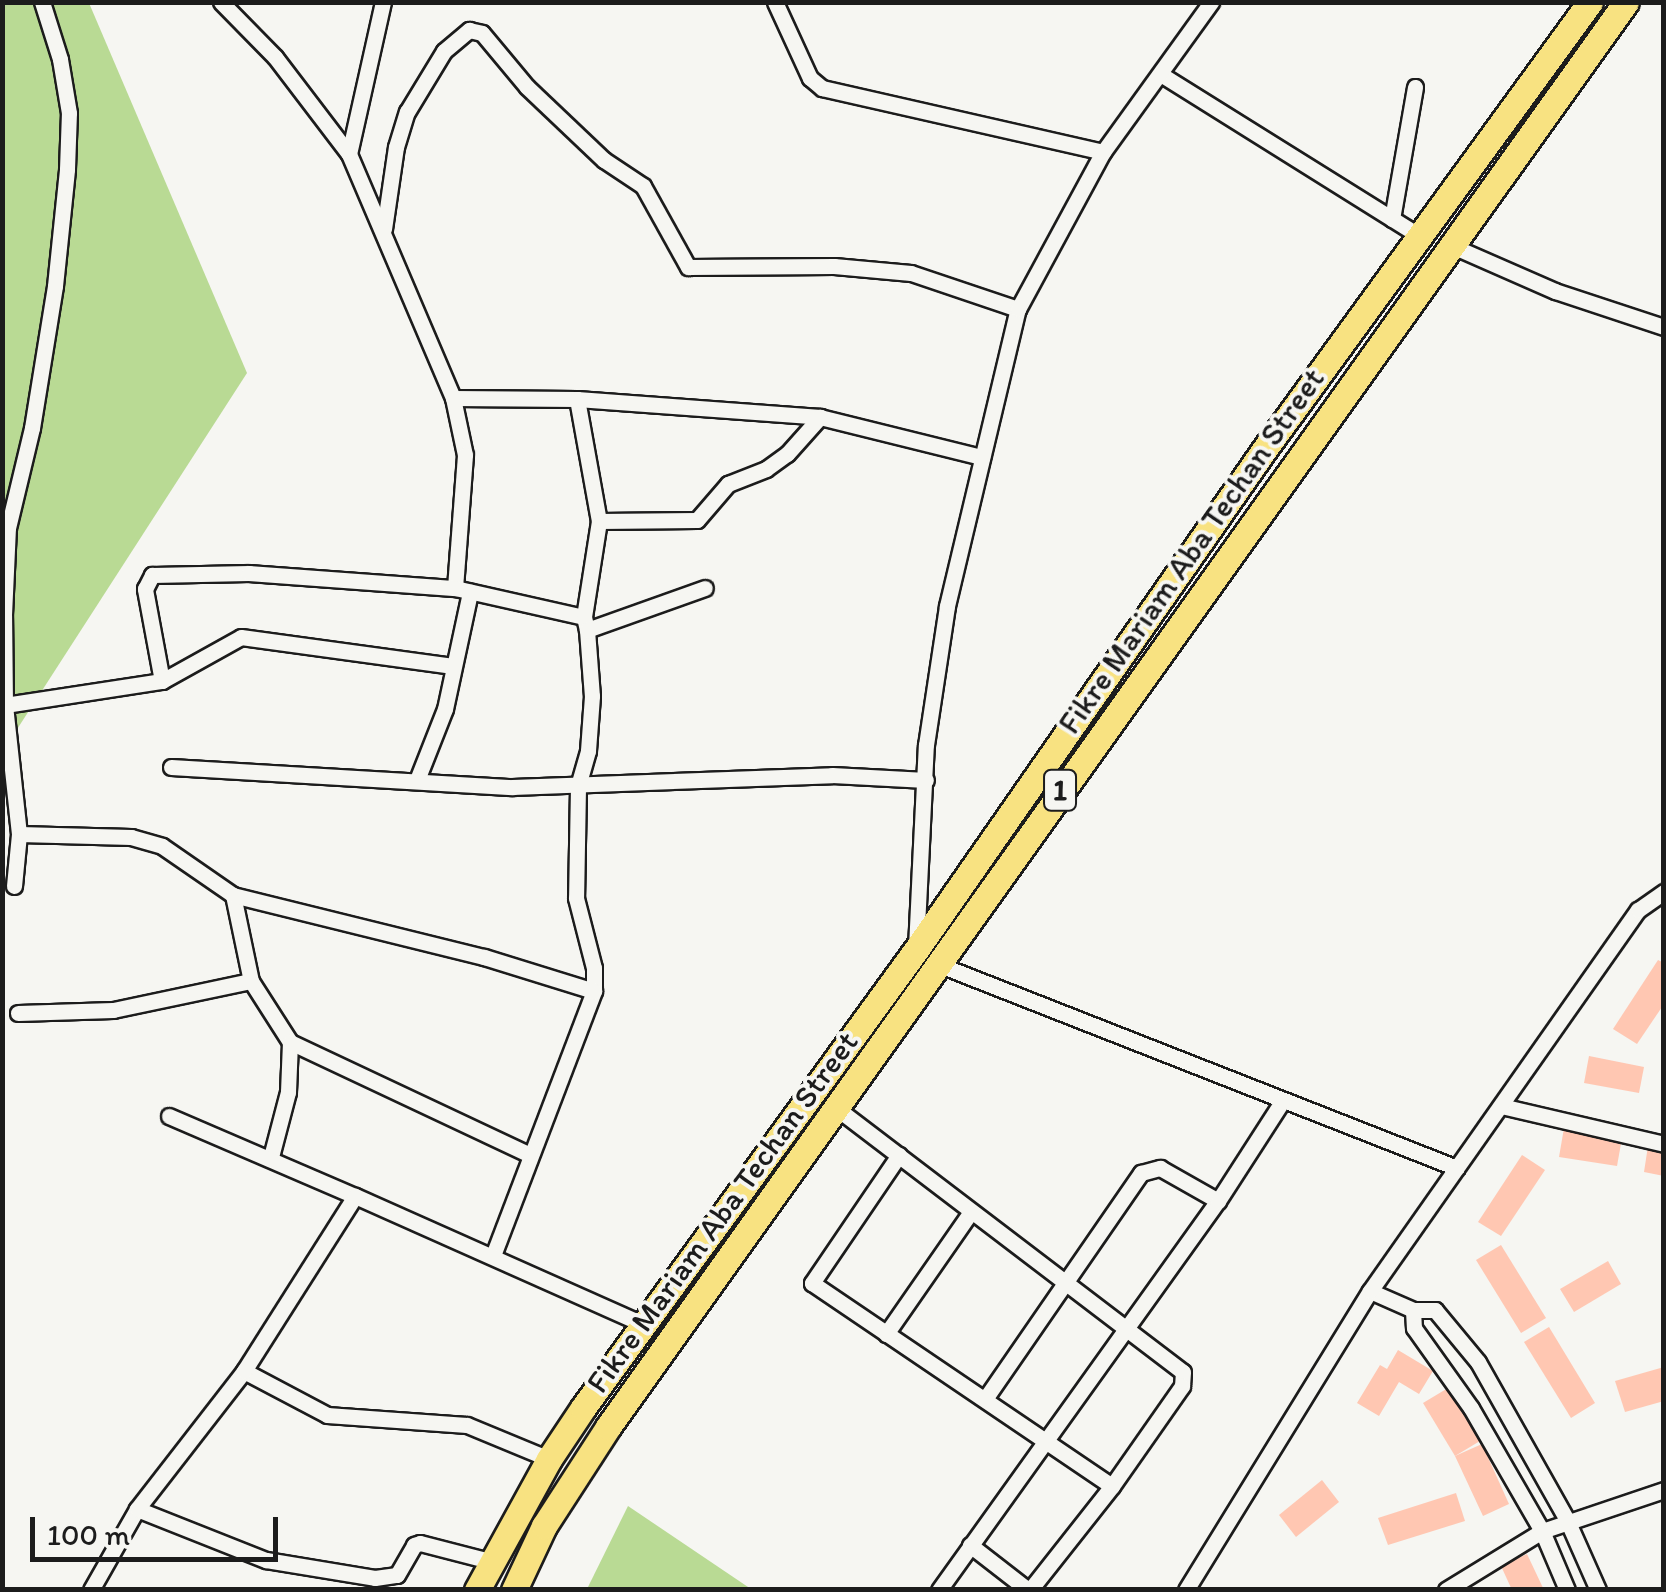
<!DOCTYPE html>
<style>
body{margin:0}
#map{position:relative;width:1666px;height:1592px;overflow:hidden;background:#f6f6f2;font-family:Itim,sans-serif}
div>[style]{position:absolute}
.green>*{inset:0;background:#b9da94}
.building>*{inset:0;background:#ffc7b2}
.roads{filter:drop-shadow(2px 0 #1c1c1c) drop-shadow(-2px 0 #1c1c1c) drop-shadow(0 2px #1c1c1c) drop-shadow(0 -2px #1c1c1c)}
.street>*{height:15px;margin:-7.5px;padding:0 7.5px;transform-origin:7.5px;border-radius:7.5px;background:#f6f6f2}
.primary>*{height:25px;margin:-12.5px;padding:0 12.5px;transform-origin:12.5px;border-radius:12.5px;background:#f8e281}
span{translate:-50% -50%;white-space:nowrap;text-align:center;line-height:1.15;-webkit-text-stroke:8px #f6f6f2;paint-order:stroke}
.shield-label span{padding:2px 8px;background:#f6f6f2;border:2px solid;border-radius:8px;-webkit-text-stroke-width:0}
.shield-label{font-size:30px;color:#1c1c1c;font-weight:700}
.street-label{font-size:32px;color:#1c1c1c}
.frame{position:absolute;inset:0;border:5px solid #1c1c1c;pointer-events:none}
.scale{position:absolute;left:30px;top:1517px;width:248px;height:45px;box-sizing:border-box;border:5px solid #1c1c1c;border-top:0;padding-left:12px;font-size:30px;line-height:35px;white-space:nowrap;color:#1c1c1c;-webkit-text-stroke:8px #f6f6f2;paint-order:stroke}
</style>
<div id="map">
<div class="green">
<div style="clip-path:polygon(3px 3px,89px 3px,247px 373px,3px 751px)"></div>
<div style="clip-path:polygon(628px 1506px,751px 1589px,587px 1589px)"></div>
</div>
<div class="building">
<div style="clip-path:polygon(1658px 960px,1664px 963px,1664px 1004px,1637px 1044px,1613px 1029px)"></div>
<div style="clip-path:polygon(1589px 1056px,1644px 1067px,1639px 1093px,1584px 1083px)"></div>
<div style="clip-path:polygon(1564px 1128px,1622px 1138px,1617px 1166px,1559px 1157px)"></div>
<div style="clip-path:polygon(1648px 1146px,1664px 1148px,1664px 1176px,1644px 1172px)"></div>
<div style="clip-path:polygon(1522px 1155px,1545px 1170px,1501px 1236px,1478px 1222px)"></div>
<div style="clip-path:polygon(1501px 1245px,1546px 1318px,1521px 1333px,1476px 1260px)"></div>
<div style="clip-path:polygon(1608px 1261px,1621px 1284px,1574px 1312px,1560px 1289px)"></div>
<div style="clip-path:polygon(1549px 1327px,1595px 1403px,1571px 1418px,1524px 1342px)"></div>
<div style="clip-path:polygon(1398px 1350px,1433px 1371px,1419px 1394px,1399px 1382px,1379px 1416px,1357px 1403px,1380px 1365px,1387px 1369px)"></div>
<div style="clip-path:polygon(1664px 1367px,1664px 1401px,1625px 1412px,1615px 1381px)"></div>
<div style="clip-path:polygon(1448px 1388px,1480px 1441px,1455px 1456px,1423px 1403px)"></div>
<div style="clip-path:polygon(1482px 1444px,1509px 1504px,1483px 1516px,1455px 1456px)"></div>
<div style="clip-path:polygon(1322px 1480px,1339px 1502px,1296px 1537px,1279px 1515px)"></div>
<div style="clip-path:polygon(1456px 1493px,1465px 1521px,1388px 1545px,1378px 1518px)"></div>
<div style="clip-path:polygon(1527px 1554px,1544px 1590px,1512px 1590px,1501px 1566px)"></div>
</div>
<div class="roads">
<div class="street">
<div style="left:221px;top:2px;width:77px;rotate:45.5deg"></div>
<div style="left:275px;top:57px;width:122px;rotate:52.7deg"></div>
<div style="left:349px;top:154px;width:265px;rotate:66.9deg"></div>
<div style="left:453px;top:398px;width:58px;rotate:78.1deg"></div>
<div style="left:465px;top:455px;width:133px;rotate:94.3deg"></div>
<div style="left:455px;top:588px;width:132px;rotate:12.7deg"></div>
<div style="left:584px;top:617px;width:13px;rotate:77deg"></div>
<div style="left:587px;top:630px;width:66px;rotate:85.7deg"></div>
<div style="left:592px;top:696px;width:55px;rotate:94.2deg"></div>
<div style="left:588px;top:751px;width:37px;rotate:106deg"></div>
<div style="left:578px;top:787px;width:111px;rotate:91deg"></div>
<div style="left:576px;top:898px;width:72px;rotate:75.6deg"></div>
<div style="left:594px;top:968px;width:23px;rotate:90deg"></div>
<div style="left:594px;top:991px;width:284px;rotate:110.9deg"></div>
<div style="left:775px;top:2px;width:84px;rotate:65.3deg"></div>
<div style="left:810px;top:78px;width:16px;rotate:40deg"></div>
<div style="left:822px;top:88px;width:288px;rotate:12.8deg"></div>
<div style="left:1162px;top:75px;width:304px;rotate:32deg"></div>
<div style="left:349px;top:154px;width:156px;rotate:-77.4deg"></div>
<div style="left:1392px;top:219px;width:134px;rotate:-80.1deg"></div>
<div style="left:384px;top:229px;width:83px;rotate:-81.7deg"></div>
<div style="left:396px;top:147px;width:37px;rotate:-73deg"></div>
<div style="left:407px;top:112px;width:71px;rotate:-58.8deg"></div>
<div style="left:444px;top:51px;width:33px;rotate:-40deg"></div>
<div style="left:469px;top:30px;width:13px;rotate:13deg"></div>
<div style="left:482px;top:33px;width:70px;rotate:50.2deg"></div>
<div style="left:527px;top:87px;width:106px;rotate:43.5deg"></div>
<div style="left:604px;top:160px;width:47px;rotate:33.7deg"></div>
<div style="left:643px;top:186px;width:93px;rotate:60.9deg"></div>
<div style="left:688px;top:267px;width:146px;rotate:-0.4deg"></div>
<div style="left:834px;top:266px;width:77px;rotate:5.2deg"></div>
<div style="left:911px;top:273px;width:113px;rotate:18.6deg"></div>
<div style="left:1450px;top:245px;width:115px;rotate:23.7deg"></div>
<div style="left:1555px;top:291px;width:115px;rotate:18.3deg"></div>
<div style="left:453px;top:398px;width:124px;rotate:0.5deg"></div>
<div style="left:577px;top:399px;width:244px;rotate:4.2deg"></div>
<div style="left:820px;top:417px;width:167px;rotate:13.9deg"></div>
<div style="left:577px;top:399px;width:124px;rotate:79.8deg"></div>
<div style="left:599px;top:521px;width:97px;rotate:98.9deg"></div>
<div style="left:599px;top:521px;width:98px;rotate:-0.6deg"></div>
<div style="left:697px;top:520px;width:48px;rotate:-49.3deg"></div>
<div style="left:728px;top:484px;width:41px;rotate:-21.5deg"></div>
<div style="left:766px;top:469px;width:26px;rotate:-36deg"></div>
<div style="left:787px;top:454px;width:50px;rotate:-48.3deg"></div>
<div style="left:587px;top:630px;width:125px;rotate:-19.6deg"></div>
<div style="left:162px;top:681px;width:94px;rotate:-100.5deg"></div>
<div style="left:145px;top:589px;width:16px;rotate:-63deg"></div>
<div style="left:152px;top:575px;width:97px;rotate:-1.2deg"></div>
<div style="left:249px;top:573px;width:207px;rotate:4.2deg"></div>
<div style="left:5px;top:705px;width:159px;rotate:-8.7deg"></div>
<div style="left:162px;top:681px;width:90px;rotate:-29.1deg"></div>
<div style="left:241px;top:637px;width:214px;rotate:7.8deg"></div>
<div style="left:171px;top:767px;width:342px;rotate:3.4deg"></div>
<div style="left:512px;top:787px;width:320px;rotate:-2.1deg"></div>
<div style="left:832px;top:775px;width:94px;rotate:3deg"></div>
<div style="left:417px;top:780px;width:76px;rotate:-68.5deg"></div>
<div style="left:445px;top:709px;width:120px;rotate:-77.9deg"></div>
<div style="left:19px;top:834px;width:112px;rotate:1.5deg"></div>
<div style="left:131px;top:837px;width:32px;rotate:16deg"></div>
<div style="left:162px;top:846px;width:86px;rotate:34.6deg"></div>
<div style="left:233px;top:895px;width:88px;rotate:78.2deg"></div>
<div style="left:251px;top:981px;width:72px;rotate:57.4deg"></div>
<div style="left:290px;top:1042px;width:50px;rotate:92.3deg"></div>
<div style="left:288px;top:1092px;width:67px;rotate:104.7deg"></div>
<div style="left:14px;top:886px;width:52px;rotate:-84.5deg"></div>
<div style="left:19px;top:834px;width:130px;rotate:-96.2deg"></div>
<div style="left:5px;top:705px;width:90px;rotate:-90.6deg"></div>
<div style="left:4px;top:615px;width:87px;rotate:-87.4deg"></div>
<div style="left:8px;top:528px;width:103px;rotate:-76.5deg"></div>
<div style="left:32px;top:428px;width:144px;rotate:-80.8deg"></div>
<div style="left:55px;top:286px;width:118px;rotate:-84.1deg"></div>
<div style="left:67px;top:169px;width:56px;rotate:-88deg"></div>
<div style="left:69px;top:113px;width:55px;rotate:-99.5deg"></div>
<div style="left:60px;top:59px;width:60px;rotate:-107.5deg"></div>
<div style="left:233px;top:895px;width:259px;rotate:13.9deg"></div>
<div style="left:484px;top:957px;width:115px;rotate:17.2deg"></div>
<div style="left:916px;top:947px;width:202px;rotate:-87.2deg"></div>
<div style="left:926px;top:745px;width:141px;rotate:-81.4deg"></div>
<div style="left:947px;top:606px;width:305px;rotate:-76.6deg"></div>
<div style="left:1018px;top:309px;width:179px;rotate:-61.6deg"></div>
<div style="left:1103px;top:152px;width:185px;rotate:-54.2deg"></div>
<div style="left:940px;top:965px;width:555px;rotate:21.44deg"></div>
<div style="left:18px;top:1013px;width:95px;rotate:-1.8deg"></div>
<div style="left:113px;top:1010px;width:141px;rotate:-11.9deg"></div>
<div style="left:290px;top:1042px;width:265px;rotate:25.2deg"></div>
<div style="left:1501px;top:1106px;width:167px;rotate:13.1deg"></div>
<div style="left:835px;top:1107px;width:437px;rotate:37.3deg"></div>
<div style="left:1183px;top:1372px;width:14px;rotate:94deg"></div>
<div style="left:1182px;top:1386px;width:122px;rotate:125deg"></div>
<div style="left:1112px;top:1486px;width:132px;rotate:128.3deg"></div>
<div style="left:169px;top:1116px;width:202px;rotate:23.3deg"></div>
<div style="left:899px;top:1155px;width:155px;rotate:124.2deg"></div>
<div style="left:812px;top:1283px;width:362px;rotate:34.1deg"></div>
<div style="left:1370px;top:1291px;width:47px;rotate:23.8deg"></div>
<div style="left:1413px;top:1310px;width:22px"></div>
<div style="left:1435px;top:1310px;width:67px;rotate:50.4deg"></div>
<div style="left:1478px;top:1362px;width:181px;rotate:60.6deg"></div>
<div style="left:1567px;top:1520px;width:77px;rotate:66.1deg"></div>
<div style="left:1413px;top:1310px;width:18px;rotate:87deg"></div>
<div style="left:1414px;top:1328px;width:98px;rotate:54.5deg"></div>
<div style="left:1471px;top:1408px;width:142px;rotate:60deg"></div>
<div style="left:1542px;top:1531px;width:64px;rotate:67deg"></div>
<div style="left:886px;top:1334px;width:147px;rotate:-55.2deg"></div>
<div style="left:244px;top:1371px;width:94px;rotate:27.9deg"></div>
<div style="left:327px;top:1415px;width:140px;rotate:4.1deg"></div>
<div style="left:467px;top:1425px;width:89px;rotate:22.5deg"></div>
<div style="left:985px;top:1399px;width:275px;rotate:-55.4deg"></div>
<div style="left:1141px;top:1173px;width:20px;rotate:-15deg"></div>
<div style="left:1160px;top:1168px;width:67px;rotate:29.6deg"></div>
<div style="left:137px;top:1509px;width:139px;rotate:21.6deg"></div>
<div style="left:266px;top:1560px;width:110px;rotate:9.4deg"></div>
<div style="left:375px;top:1578px;width:22px;rotate:-8deg"></div>
<div style="left:397px;top:1575px;width:34px;rotate:-60deg"></div>
<div style="left:414px;top:1545px;width:6px;rotate:-18deg"></div>
<div style="left:420px;top:1543px;width:72px;rotate:14.4deg"></div>
<div style="left:970px;top:1545px;width:73px;rotate:37.8deg"></div>
<div style="left:91px;top:1590px;width:93px;rotate:-60.4deg"></div>
<div style="left:137px;top:1509px;width:175px;rotate:-52.2deg"></div>
<div style="left:244px;top:1371px;width:207px;rotate:-57.6deg"></div>
<div style="left:355px;top:1196px;width:315px;rotate:24deg"></div>
<div style="left:939px;top:1590px;width:479px;rotate:-54.4deg"></div>
<div style="left:1218px;top:1201px;width:120px;rotate:-57.2deg"></div>
<div style="left:1186px;top:1590px;width:351px;rotate:-58.4deg"></div>
<div style="left:1370px;top:1291px;width:466px;rotate:-54.9deg"></div>
<div style="left:1638px;top:910px;width:32px;rotate:-35deg"></div>
<div style="left:1446px;top:1590px;width:113px;rotate:-31.6deg"></div>
<div style="left:1542px;top:1531px;width:129px;rotate:-18.6deg"></div>
</div>
<div class="primary">
<div style="left:477px;top:1590px;width:149px;rotate:-61.2deg"></div>
<div style="left:549px;top:1459px;width:61px;rotate:-56.3deg"></div>
<div style="left:583px;top:1408px;width:566px;rotate:-53.98deg"></div>
<div style="left:916px;top:950px;width:609px;rotate:-55.16deg"></div>
<div style="left:1264px;top:450px;width:554px;rotate:-53.96deg"></div>
<div style="left:514px;top:1590px;width:71px;rotate:-64.9deg"></div>
<div style="left:544px;top:1526px;width:118px;rotate:-57.1deg"></div>
<div style="left:608px;top:1427px;width:1751px;rotate:-54.46deg"></div>
</div>
</div>
<div class="shield-label">
<span style="left:1060px;top:790px">1</span>
</div>
<div class="street-label">
<span style="left:1191px;top:551px;rotate:-55deg">Fikre Mariam Aba Techan Street</span>
<span style="left:722px;top:1212px;rotate:-54deg">Fikre Mariam Aba Techan Street</span>
</div>
<div class="frame"></div>
<div class="scale">100 m</div>
</div>
